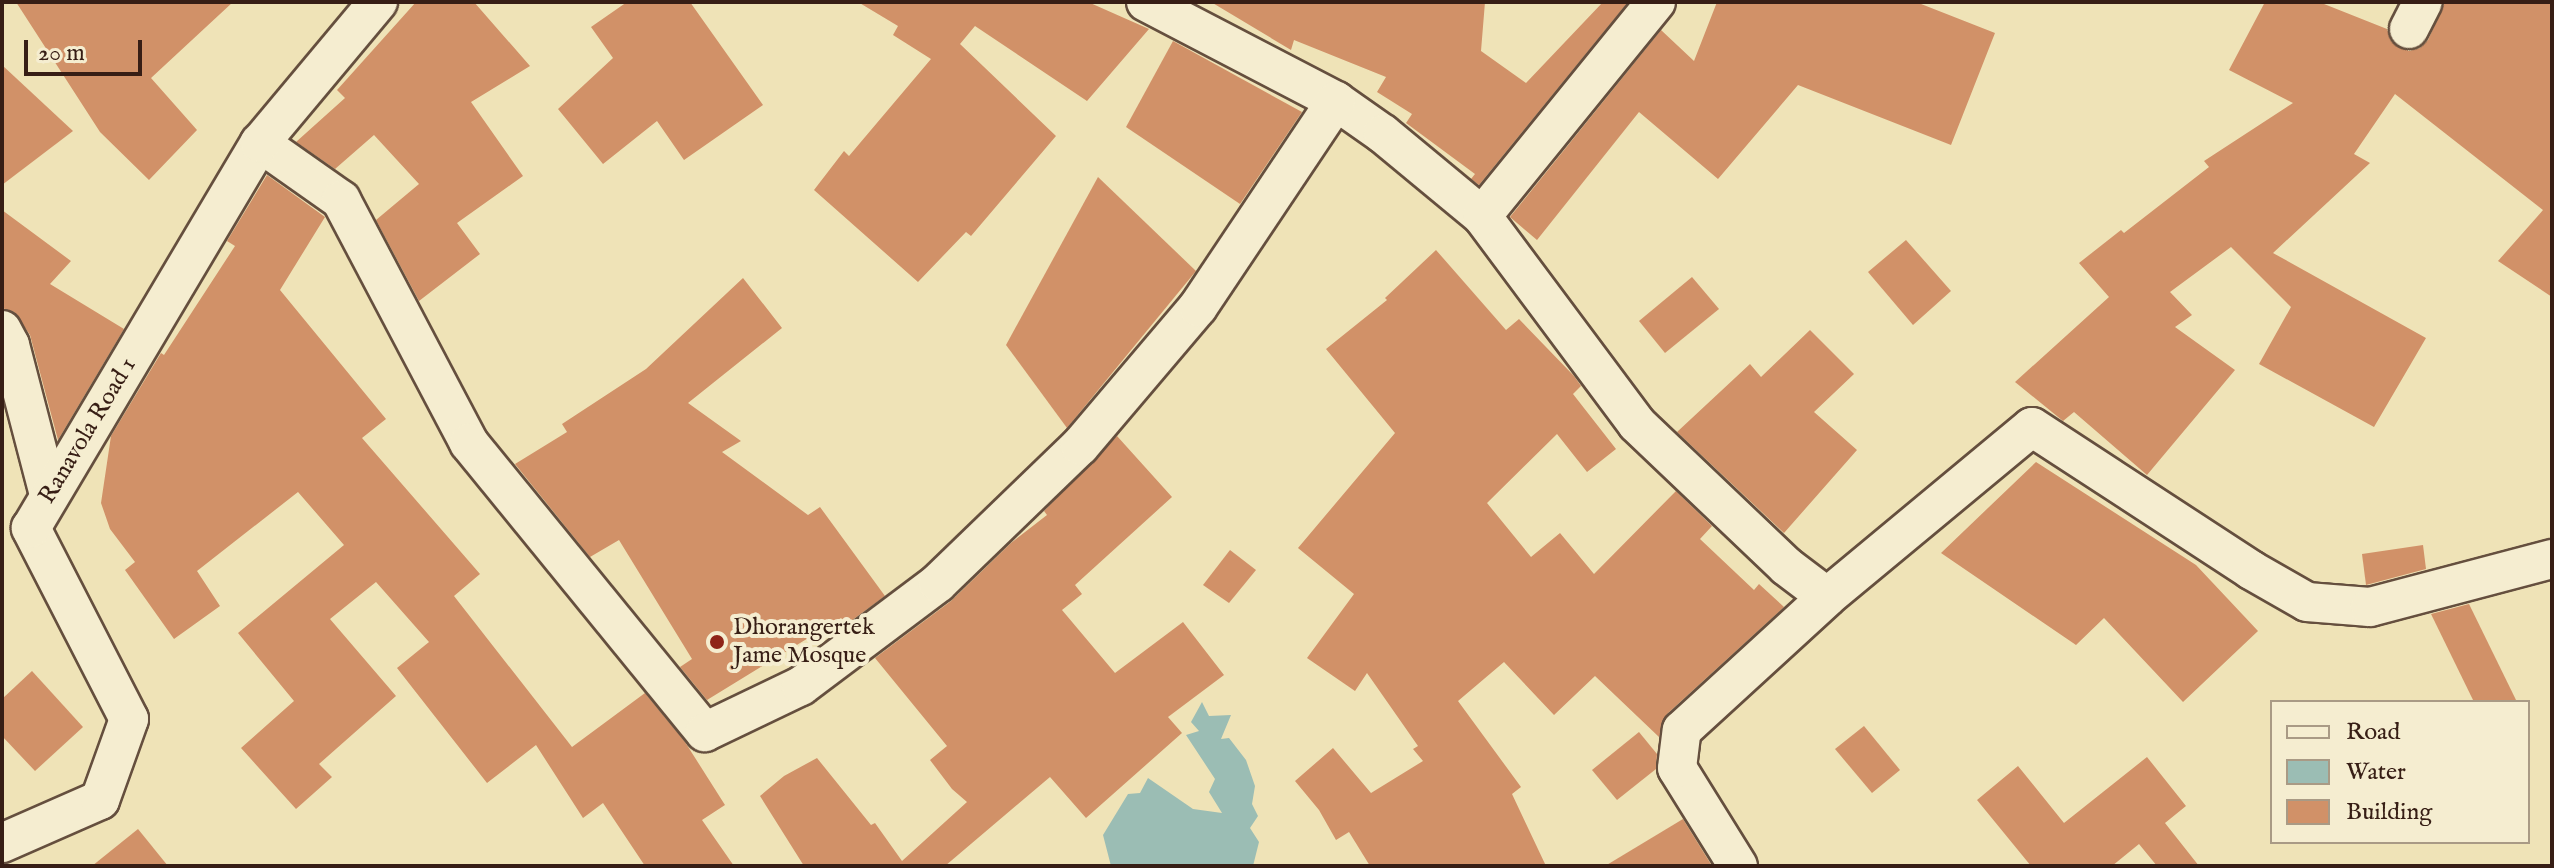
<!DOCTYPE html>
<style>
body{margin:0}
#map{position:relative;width:2554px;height:868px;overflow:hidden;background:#efe3b7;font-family:"IM FELL English",serif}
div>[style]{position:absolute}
.water>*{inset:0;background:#9bbdb4}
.building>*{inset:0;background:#d19168}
.roads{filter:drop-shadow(2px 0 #654f3e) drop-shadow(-2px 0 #654f3e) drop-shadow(0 2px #654f3e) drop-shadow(0 -2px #654f3e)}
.minor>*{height:38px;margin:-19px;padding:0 19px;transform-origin:19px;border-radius:19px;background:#f5edd0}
.dots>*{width:22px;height:22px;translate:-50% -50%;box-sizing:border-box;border:4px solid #f5edd0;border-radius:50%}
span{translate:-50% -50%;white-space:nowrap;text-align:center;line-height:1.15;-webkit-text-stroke:8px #f5edd0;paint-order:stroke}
.street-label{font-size:24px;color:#371e15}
.poi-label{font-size:24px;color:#371e15}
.left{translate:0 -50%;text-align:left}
.frame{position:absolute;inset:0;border:4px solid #371e15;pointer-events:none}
.legend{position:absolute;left:2270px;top:700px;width:260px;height:144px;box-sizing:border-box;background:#f5edd0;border:2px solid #a99a85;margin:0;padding:10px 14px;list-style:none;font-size:24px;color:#371e15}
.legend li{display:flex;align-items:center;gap:16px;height:40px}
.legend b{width:40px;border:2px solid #a99a85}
.scale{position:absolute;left:24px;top:40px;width:118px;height:36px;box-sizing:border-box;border:4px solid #371e15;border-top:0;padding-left:10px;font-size:24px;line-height:28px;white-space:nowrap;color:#371e15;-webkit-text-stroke:6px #f5edd0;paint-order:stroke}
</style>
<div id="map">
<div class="water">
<div style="clip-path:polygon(1202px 702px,1209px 716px,1231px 715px,1221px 739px,1229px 738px,1246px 760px,1255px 786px,1252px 804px,1258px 816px,1250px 828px,1259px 842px,1253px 866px,1111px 866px,1103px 835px,1128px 794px,1140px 793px,1148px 778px,1193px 809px,1222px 813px,1209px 792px,1215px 779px,1186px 735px,1199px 731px,1191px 722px)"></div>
</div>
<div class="building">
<div style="clip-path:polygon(16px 2px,233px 2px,151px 78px,197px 130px,149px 180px,100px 132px)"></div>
<div style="clip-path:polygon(416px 2px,474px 2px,530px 66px,471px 102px,523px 176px,457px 223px,480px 254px,419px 301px,376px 220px,419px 184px,374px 135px,335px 169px,296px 142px,345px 98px,337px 90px)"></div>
<div style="clip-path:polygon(627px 2px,690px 2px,763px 105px,684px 160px,657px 121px,603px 164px,558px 109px,613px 58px,591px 27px)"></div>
<div style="clip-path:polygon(858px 2px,1088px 2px,1149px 29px,1087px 101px,975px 26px,960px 44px,1056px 136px,971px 236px,966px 232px,918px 282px,814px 190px,844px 151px,849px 156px,931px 59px,893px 35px,898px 26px)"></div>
<div style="clip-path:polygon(1211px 2px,1485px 2px,1481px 51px,1526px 83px,1603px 2px,1628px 2px,1479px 185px,1471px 179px,1475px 174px,1406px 123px,1412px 114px,1377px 92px,1386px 77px,1294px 40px,1291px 50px)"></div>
<div style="clip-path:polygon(1717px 2px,1916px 2px,1995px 33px,1951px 145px,1798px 85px,1718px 179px,1639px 112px,1537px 240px,1510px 217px,1661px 30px,1694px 61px)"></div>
<div style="clip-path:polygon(2265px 2px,2319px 2px,2387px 29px,2391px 41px,2409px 51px,2420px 48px,2428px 40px,2445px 2px,2552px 2px,2552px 297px,2498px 261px,2543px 210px,2395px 94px,2354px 154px,2370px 163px,2273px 253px,2426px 338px,2374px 427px,2259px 364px,2291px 307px,2231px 247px,2170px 292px,2192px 315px,2175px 327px,2235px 370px,2147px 475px,2074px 412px,2063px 421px,2015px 382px,2109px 297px,2079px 263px,2121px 230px,2124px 233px,2209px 167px,2204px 161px,2293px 103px,2229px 70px)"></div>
<div style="clip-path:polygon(1173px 41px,1302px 112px,1240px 204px,1126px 127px)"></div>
<div style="clip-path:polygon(2px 65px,73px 131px,2px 185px)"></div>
<div style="clip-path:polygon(267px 175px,325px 217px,280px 290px,386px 419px,362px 438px,480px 574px,454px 596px,572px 747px,645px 693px,685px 742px,725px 805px,702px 820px,734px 866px,645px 866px,603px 803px,583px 818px,536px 745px,487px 783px,397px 668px,429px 642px,376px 582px,330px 619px,396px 696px,319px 764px,332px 777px,296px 809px,241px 748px,294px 701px,238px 633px,344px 545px,298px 492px,197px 571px,220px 606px,174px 639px,125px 570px,135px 562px,110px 529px,101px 503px,111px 436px,161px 353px,164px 355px,235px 246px,227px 241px)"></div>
<div style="clip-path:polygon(1098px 177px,1196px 271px,1067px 428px,1006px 345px)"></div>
<div style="clip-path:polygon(2px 210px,71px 261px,50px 284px,124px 329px,58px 440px,30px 335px,14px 312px,2px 308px)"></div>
<div style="clip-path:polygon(1906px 240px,1951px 291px,1913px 325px,1868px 272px)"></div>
<div style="clip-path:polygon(1436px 250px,1506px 330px,1519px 319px,1574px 376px,1581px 386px,1573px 394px,1616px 449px,1587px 472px,1557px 434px,1487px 503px,1531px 557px,1560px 533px,1594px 574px,1676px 491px,1712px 526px,1700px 539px,1754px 590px,1759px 584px,1784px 607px,1667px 714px,1659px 737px,1595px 676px,1554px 715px,1504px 662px,1458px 701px,1521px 787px,1512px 794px,1546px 866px,1370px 866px,1349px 832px,1336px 840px,1319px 810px,1295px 781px,1333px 748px,1371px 793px,1423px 761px,1413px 749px,1418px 746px,1367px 673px,1355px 691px,1307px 658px,1354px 594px,1298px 548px,1395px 433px,1326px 349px,1387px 300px,1385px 298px)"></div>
<div style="clip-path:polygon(1692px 277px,1719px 309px,1665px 353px,1639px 321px)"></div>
<div style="clip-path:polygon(743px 278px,782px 328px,688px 403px,741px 441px,722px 452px,808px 515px,820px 507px,885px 596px,847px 624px,841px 618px,707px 700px,680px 667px,692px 659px,619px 540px,590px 557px,515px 464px,567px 432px,562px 424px,646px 369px)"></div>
<div style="clip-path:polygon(1810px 330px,1854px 374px,1814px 412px,1857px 450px,1784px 533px,1677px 432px,1750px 364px,1761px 377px)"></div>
<div style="clip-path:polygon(1117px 436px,1172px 497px,1075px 585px,1082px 594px,1062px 610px,1115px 673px,1183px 622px,1224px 675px,1168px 717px,1182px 733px,1086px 818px,1050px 777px,945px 866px,804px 866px,760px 796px,784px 776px,817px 758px,871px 825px,875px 823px,902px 861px,967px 802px,952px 789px,930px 760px,947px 746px,875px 658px,951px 601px,1011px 543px,1047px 515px,1044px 511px)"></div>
<div style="clip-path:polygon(2036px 462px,2196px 565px,2258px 631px,2183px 702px,2104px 618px,2076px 645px,1941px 553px)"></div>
<div style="clip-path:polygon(2423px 545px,2426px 569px,2366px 585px,2362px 554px)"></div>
<div style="clip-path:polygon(1230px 550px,1256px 570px,1229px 603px,1203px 585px)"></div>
<div style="clip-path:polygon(2469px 604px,2517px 702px,2474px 702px,2431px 614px)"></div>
<div style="clip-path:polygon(32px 671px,83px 727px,35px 771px,2px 736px,2px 699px)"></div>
<div style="clip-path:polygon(1864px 726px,1900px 770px,1872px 793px,1835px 749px)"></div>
<div style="clip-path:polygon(1639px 732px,1657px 754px,1656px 769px,1617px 800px,1592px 770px)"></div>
<div style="clip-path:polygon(2147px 757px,2186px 806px,2165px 823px,2199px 866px,2157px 866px,2139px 844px,2112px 866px,2031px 866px,1977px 800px,2018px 766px,2064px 823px)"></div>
<div style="clip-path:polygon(1683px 819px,1712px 866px,1605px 866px)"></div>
<div style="clip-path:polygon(138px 829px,168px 866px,92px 866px)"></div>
</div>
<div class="roads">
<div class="minor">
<div style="left:1146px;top:2px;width:214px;rotate:27.5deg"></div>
<div style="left:1336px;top:101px;width:57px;rotate:35.1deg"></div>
<div style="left:1383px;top:134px;width:129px;rotate:39.6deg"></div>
<div style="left:1482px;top:216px;width:259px;rotate:53.3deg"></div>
<div style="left:1637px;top:424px;width:206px;rotate:43.6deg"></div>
<div style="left:1786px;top:566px;width:51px;rotate:37.1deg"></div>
<div style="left:1827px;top:597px;width:266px;rotate:-39.7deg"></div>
<div style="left:2032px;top:427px;width:262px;rotate:33.1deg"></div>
<div style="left:2251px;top:570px;width:64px;rotate:29.7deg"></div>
<div style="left:2307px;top:602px;width:63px;rotate:4.5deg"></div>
<div style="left:2370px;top:607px;width:188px;rotate:-14.8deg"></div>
<div style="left:2409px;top:29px;width:30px;rotate:-63deg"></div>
<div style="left:260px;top:143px;width:99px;rotate:35.1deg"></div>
<div style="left:341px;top:200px;width:275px;rotate:62.2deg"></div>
<div style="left:469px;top:443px;width:373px;rotate:50.8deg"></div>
<div style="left:705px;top:732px;width:106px;rotate:-25.6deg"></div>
<div style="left:801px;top:686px;width:171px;rotate:-36.9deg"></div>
<div style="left:938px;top:583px;width:197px;rotate:-44deg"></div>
<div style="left:1080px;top:446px;width:182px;rotate:-49.7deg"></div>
<div style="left:1198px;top:307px;width:248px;rotate:-56.2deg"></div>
<div style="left:1482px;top:216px;width:276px;rotate:-50.9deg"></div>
<div style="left:2px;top:330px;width:17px;rotate:62deg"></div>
<div style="left:10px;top:345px;width:155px;rotate:75.4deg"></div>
<div style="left:2px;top:843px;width:107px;rotate:-23.7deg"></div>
<div style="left:100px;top:800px;width:86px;rotate:-70.3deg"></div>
<div style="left:129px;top:719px;width:215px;rotate:-117.2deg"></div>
<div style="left:31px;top:528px;width:448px;rotate:-59.3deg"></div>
<div style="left:260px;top:143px;width:184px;rotate:-50.1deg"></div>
<div style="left:1738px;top:866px;width:115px;rotate:-121.9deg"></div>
<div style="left:1677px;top:768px;width:38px;rotate:-83deg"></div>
<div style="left:1682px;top:730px;width:197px;rotate:-42.5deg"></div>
</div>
</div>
<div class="dots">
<div style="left:717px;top:642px;background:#8f2418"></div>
</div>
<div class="street-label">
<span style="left:88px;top:431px;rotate:-59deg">Ranavola Road 1</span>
</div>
<div class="poi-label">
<span class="left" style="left:733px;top:642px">Dhorangertek<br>Jame Mosque</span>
</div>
<div class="frame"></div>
<ul class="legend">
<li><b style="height:10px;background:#f5edd0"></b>Road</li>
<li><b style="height:22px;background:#9bbdb4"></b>Water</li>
<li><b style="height:22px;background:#d19168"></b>Building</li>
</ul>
<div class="scale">20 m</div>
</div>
